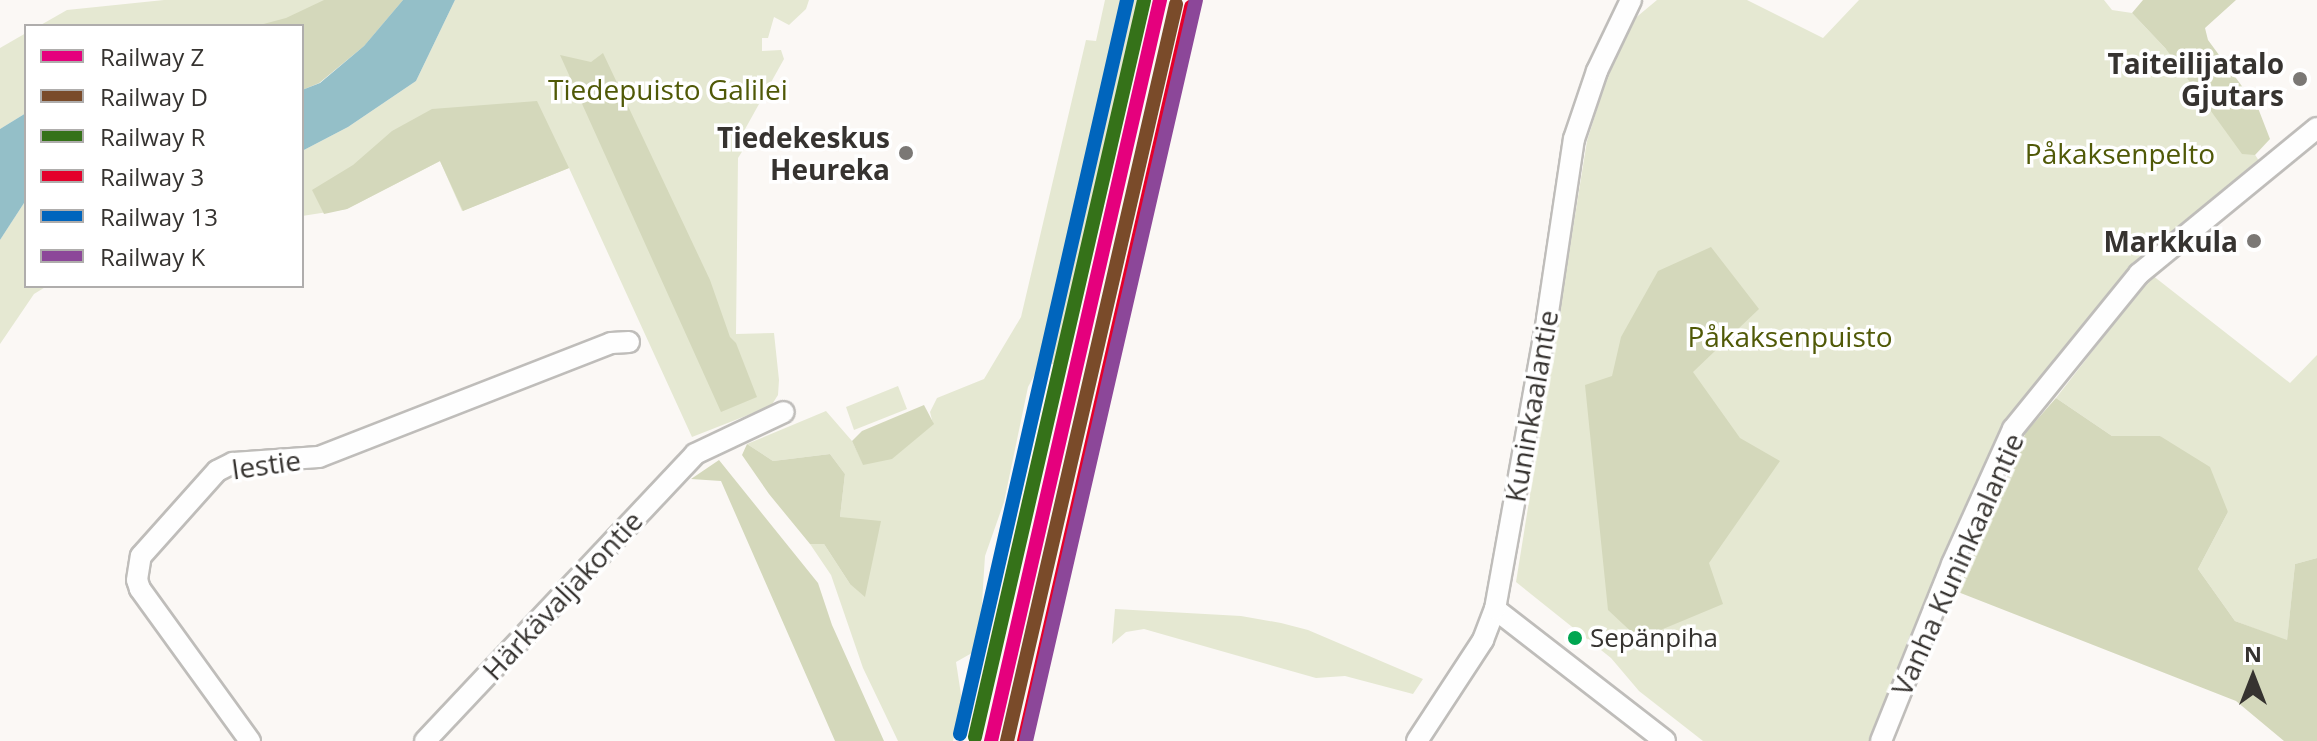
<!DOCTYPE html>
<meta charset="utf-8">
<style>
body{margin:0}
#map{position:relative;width:2317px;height:741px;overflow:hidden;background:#fbf8f5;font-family:"Open Sans",sans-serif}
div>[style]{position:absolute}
.green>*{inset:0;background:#e5e8d2}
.forest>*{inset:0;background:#d4d8bb}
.water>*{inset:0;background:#94bfc8}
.roads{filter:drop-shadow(2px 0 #bfbdba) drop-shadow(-2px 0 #bfbdba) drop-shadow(0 2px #bfbdba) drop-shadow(0 -2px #bfbdba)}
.street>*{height:20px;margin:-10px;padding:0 10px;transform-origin:10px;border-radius:10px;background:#fefefe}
.rail-1>*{height:14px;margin:-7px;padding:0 7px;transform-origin:7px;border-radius:7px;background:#e5007d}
.rail-2>*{height:14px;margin:-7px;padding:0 7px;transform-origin:7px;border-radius:7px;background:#7a4b2a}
.rail-3>*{height:14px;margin:-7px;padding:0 7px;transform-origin:7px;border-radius:7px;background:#357219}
.rail-4>*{height:14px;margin:-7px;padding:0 7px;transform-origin:7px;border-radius:7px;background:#e4002b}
.rail-5>*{height:14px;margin:-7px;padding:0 7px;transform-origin:7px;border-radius:7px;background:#0065bd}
.rail-6>*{height:14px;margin:-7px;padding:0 7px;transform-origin:7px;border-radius:7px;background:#8c4799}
.dots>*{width:22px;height:22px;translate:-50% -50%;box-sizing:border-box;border:4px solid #fff;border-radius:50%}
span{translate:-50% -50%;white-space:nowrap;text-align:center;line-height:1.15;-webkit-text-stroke:7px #fff;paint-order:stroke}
.bus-label{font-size:26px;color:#363330}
.left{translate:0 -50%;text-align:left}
.poi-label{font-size:28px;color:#363330;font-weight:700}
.right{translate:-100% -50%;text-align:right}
.park-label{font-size:28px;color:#505907}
.street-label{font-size:28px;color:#363330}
.legend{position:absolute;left:24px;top:24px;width:280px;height:264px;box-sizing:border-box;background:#fff;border:2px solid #afadac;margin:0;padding:10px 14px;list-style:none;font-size:24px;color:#363330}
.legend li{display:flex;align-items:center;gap:16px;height:40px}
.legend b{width:40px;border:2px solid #afadac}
.north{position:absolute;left:2213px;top:637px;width:80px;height:80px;-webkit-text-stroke:6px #fff;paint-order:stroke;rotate:0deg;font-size:22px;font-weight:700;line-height:32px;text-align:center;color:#363330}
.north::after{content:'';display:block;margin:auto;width:28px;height:36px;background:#363330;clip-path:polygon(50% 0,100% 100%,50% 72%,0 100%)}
</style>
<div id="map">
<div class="green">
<div style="clip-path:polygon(164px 0,403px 0,364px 46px,319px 83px,302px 90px,302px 26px,39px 26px,67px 10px)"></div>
<div style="clip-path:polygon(455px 0,809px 0,806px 9px,789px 25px,774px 17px,768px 38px,762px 38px,762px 51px,781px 50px,784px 59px,744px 131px,752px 136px,738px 158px,736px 334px,774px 333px,779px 380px,778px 395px,771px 406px,692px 437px,569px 168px,462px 211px,440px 161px,347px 209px,302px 216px,302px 151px,348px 127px,416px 81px)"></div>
<div style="clip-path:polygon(1105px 0,1146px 0,1064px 365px,1041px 363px,1028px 387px,1004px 502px,985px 556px,979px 649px,956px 662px,962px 701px,953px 741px,898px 741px,863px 668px,831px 575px,810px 544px,824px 544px,850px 584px,840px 517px,845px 474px,830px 454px,773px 461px,747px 444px,826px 411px,852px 441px,863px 464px,933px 424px,930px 412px,937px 398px,984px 379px,1021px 317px,1086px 40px,1096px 41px)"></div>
<div style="clip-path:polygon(1657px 0,1747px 0,1823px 38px,1859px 0,2104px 0,2112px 10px,2132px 13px,2166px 49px,2185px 46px,2261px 164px,2125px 275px,2067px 355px,2005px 423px,1875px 741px,1703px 741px,1639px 691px,1611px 658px,1516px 582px,1587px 141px,1607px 77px,1633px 20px)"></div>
<div style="clip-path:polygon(26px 33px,26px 113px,0 129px,0 48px)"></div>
<div style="clip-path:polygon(26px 200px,26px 286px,47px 286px,34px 294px,0 344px,0 240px)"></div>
<div style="clip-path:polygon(2152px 275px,2290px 383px,2317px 355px,2317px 558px,2295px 564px,2287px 641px,2235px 621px,2198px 569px,2228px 512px,2160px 436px,2112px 436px,2056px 398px)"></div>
<div style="clip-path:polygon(898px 386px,907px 409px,854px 430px,846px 407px)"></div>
<div style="clip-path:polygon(1115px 609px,1241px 616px,1281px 623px,1308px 630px,1423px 679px,1413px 694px,1345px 676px,1316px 678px,1144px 629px,1126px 632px,1112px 644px)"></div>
</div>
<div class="forest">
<div style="clip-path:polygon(324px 0,403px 0,364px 46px,319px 83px,302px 90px,302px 26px,256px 26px,286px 18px)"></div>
<div style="clip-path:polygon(2143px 0,2236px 0,2205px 28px,2208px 40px,2258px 108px,2270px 139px,2255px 155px,2242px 154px,2166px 49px,2132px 13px)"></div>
<div style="clip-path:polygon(603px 53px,710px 280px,730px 337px,736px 343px,757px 397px,721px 412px,560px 55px,591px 62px)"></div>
<div style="clip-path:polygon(537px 101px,569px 168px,463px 211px,440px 161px,347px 209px,324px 214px,312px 190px,353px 165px,392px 131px,432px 109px)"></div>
<div style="clip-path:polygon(1711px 247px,1759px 309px,1693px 372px,1740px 438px,1780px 461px,1709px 563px,1723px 604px,1639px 639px,1608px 610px,1585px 385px,1612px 376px,1621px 337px,1658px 271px)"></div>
<div style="clip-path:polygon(2056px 398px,2112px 436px,2160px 436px,2210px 467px,2228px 512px,2198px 569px,2235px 621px,2287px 640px,2295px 564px,2317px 558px,2317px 741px,2284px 741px,2236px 701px,1958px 592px,2026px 432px)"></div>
<div style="clip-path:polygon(924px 405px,934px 424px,892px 459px,863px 465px,852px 441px,862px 431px)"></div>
<div style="clip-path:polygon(747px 444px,773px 461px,830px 454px,845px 474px,840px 517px,881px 521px,865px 597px,850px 584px,824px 544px,810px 544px,769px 494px,742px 455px)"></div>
<div style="clip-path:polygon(719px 460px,818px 583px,832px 625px,884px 741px,835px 741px,721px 481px,691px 479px)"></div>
</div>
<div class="water">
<div style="clip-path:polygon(403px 0,455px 0,416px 81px,348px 127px,302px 151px,302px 90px,320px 83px,364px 46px)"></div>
<div style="clip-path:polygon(26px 113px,26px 200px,0 240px,0 129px)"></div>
</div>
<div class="roads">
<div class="street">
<div style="left:1495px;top:609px;width:215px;rotate:37.8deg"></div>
<div style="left:250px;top:741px;width:188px;rotate:-125.9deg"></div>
<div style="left:140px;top:589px;width:9px;rotate:-108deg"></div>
<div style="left:137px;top:580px;width:24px;rotate:-81deg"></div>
<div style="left:141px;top:556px;width:114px;rotate:-48.2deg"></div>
<div style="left:217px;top:471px;width:18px;rotate:-27deg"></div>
<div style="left:233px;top:463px;width:86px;rotate:-4deg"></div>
<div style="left:319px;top:457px;width:313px;rotate:-21.3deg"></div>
<div style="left:611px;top:343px;width:18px;rotate:-3deg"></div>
<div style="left:425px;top:741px;width:394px;rotate:-46.7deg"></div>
<div style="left:695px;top:454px;width:98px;rotate:-25.3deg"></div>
<div style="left:1417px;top:741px;width:121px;rotate:-56.8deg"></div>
<div style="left:1483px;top:640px;width:33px;rotate:-69deg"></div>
<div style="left:1495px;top:609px;width:295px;rotate:-79.8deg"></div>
<div style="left:1547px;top:319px;width:182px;rotate:-81.5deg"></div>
<div style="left:1574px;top:139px;width:72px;rotate:-71.3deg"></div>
<div style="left:1597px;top:71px;width:79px;rotate:-64.4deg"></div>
<div style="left:1881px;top:741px;width:191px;rotate:-68.1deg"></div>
<div style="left:1952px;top:564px;width:148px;rotate:-65.7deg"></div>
<div style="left:2013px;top:429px;width:200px;rotate:-50.9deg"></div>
<div style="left:2139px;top:274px;width:230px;rotate:-39.4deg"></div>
</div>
</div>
<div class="rail-1">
<div style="left:991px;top:741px;width:760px;rotate:-77.15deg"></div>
</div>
<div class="rail-2">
<div style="left:1007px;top:741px;width:756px;rotate:-77.08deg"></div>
</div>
<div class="rail-3">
<div style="left:975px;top:737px;width:756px;rotate:-77.08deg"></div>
</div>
<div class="rail-4">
<div style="left:1024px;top:741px;width:753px;rotate:-77.18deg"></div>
</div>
<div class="rail-5">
<div style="left:960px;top:734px;width:753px;rotate:-77.18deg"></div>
</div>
<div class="rail-6">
<div style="left:1026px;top:741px;width:760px;rotate:-77.08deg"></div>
</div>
<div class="dots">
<div style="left:2300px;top:79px;background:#7b7875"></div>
<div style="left:906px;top:153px;background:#7b7875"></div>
<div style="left:2254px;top:241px;background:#7b7875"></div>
<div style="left:1575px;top:638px;background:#00a651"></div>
</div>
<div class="bus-label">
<span class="left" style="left:1590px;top:638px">Sepänpiha</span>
</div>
<div class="poi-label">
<span class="right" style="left:2284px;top:79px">Taiteilijatalo<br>Gjutars</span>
<span class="right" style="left:890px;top:153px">Tiedekeskus<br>Heureka</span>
<span class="right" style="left:2238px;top:241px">Markkula</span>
</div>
<div class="park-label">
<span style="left:668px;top:89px">Tiedepuisto Galilei</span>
<span style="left:2120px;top:153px">Påkaksenpelto</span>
<span style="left:1790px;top:336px">Påkaksenpuisto</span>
</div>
<div class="street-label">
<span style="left:1531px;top:406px;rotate:-80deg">Kuninkaalantie</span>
<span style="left:266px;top:464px;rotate:-8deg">Iestie</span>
<span style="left:1957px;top:564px;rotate:-66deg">Vanha Kuninkaalantie</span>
<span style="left:562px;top:595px;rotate:-47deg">Härkävaljakontie</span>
</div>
<ul class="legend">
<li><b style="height:10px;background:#e5007d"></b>Railway Z</li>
<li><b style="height:10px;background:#7a4b2a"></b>Railway D</li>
<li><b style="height:10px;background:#357219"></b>Railway R</li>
<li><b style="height:10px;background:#e4002b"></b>Railway 3</li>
<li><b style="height:10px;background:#0065bd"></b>Railway 13</li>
<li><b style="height:10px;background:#8c4799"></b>Railway K</li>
</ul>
<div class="north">N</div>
</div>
